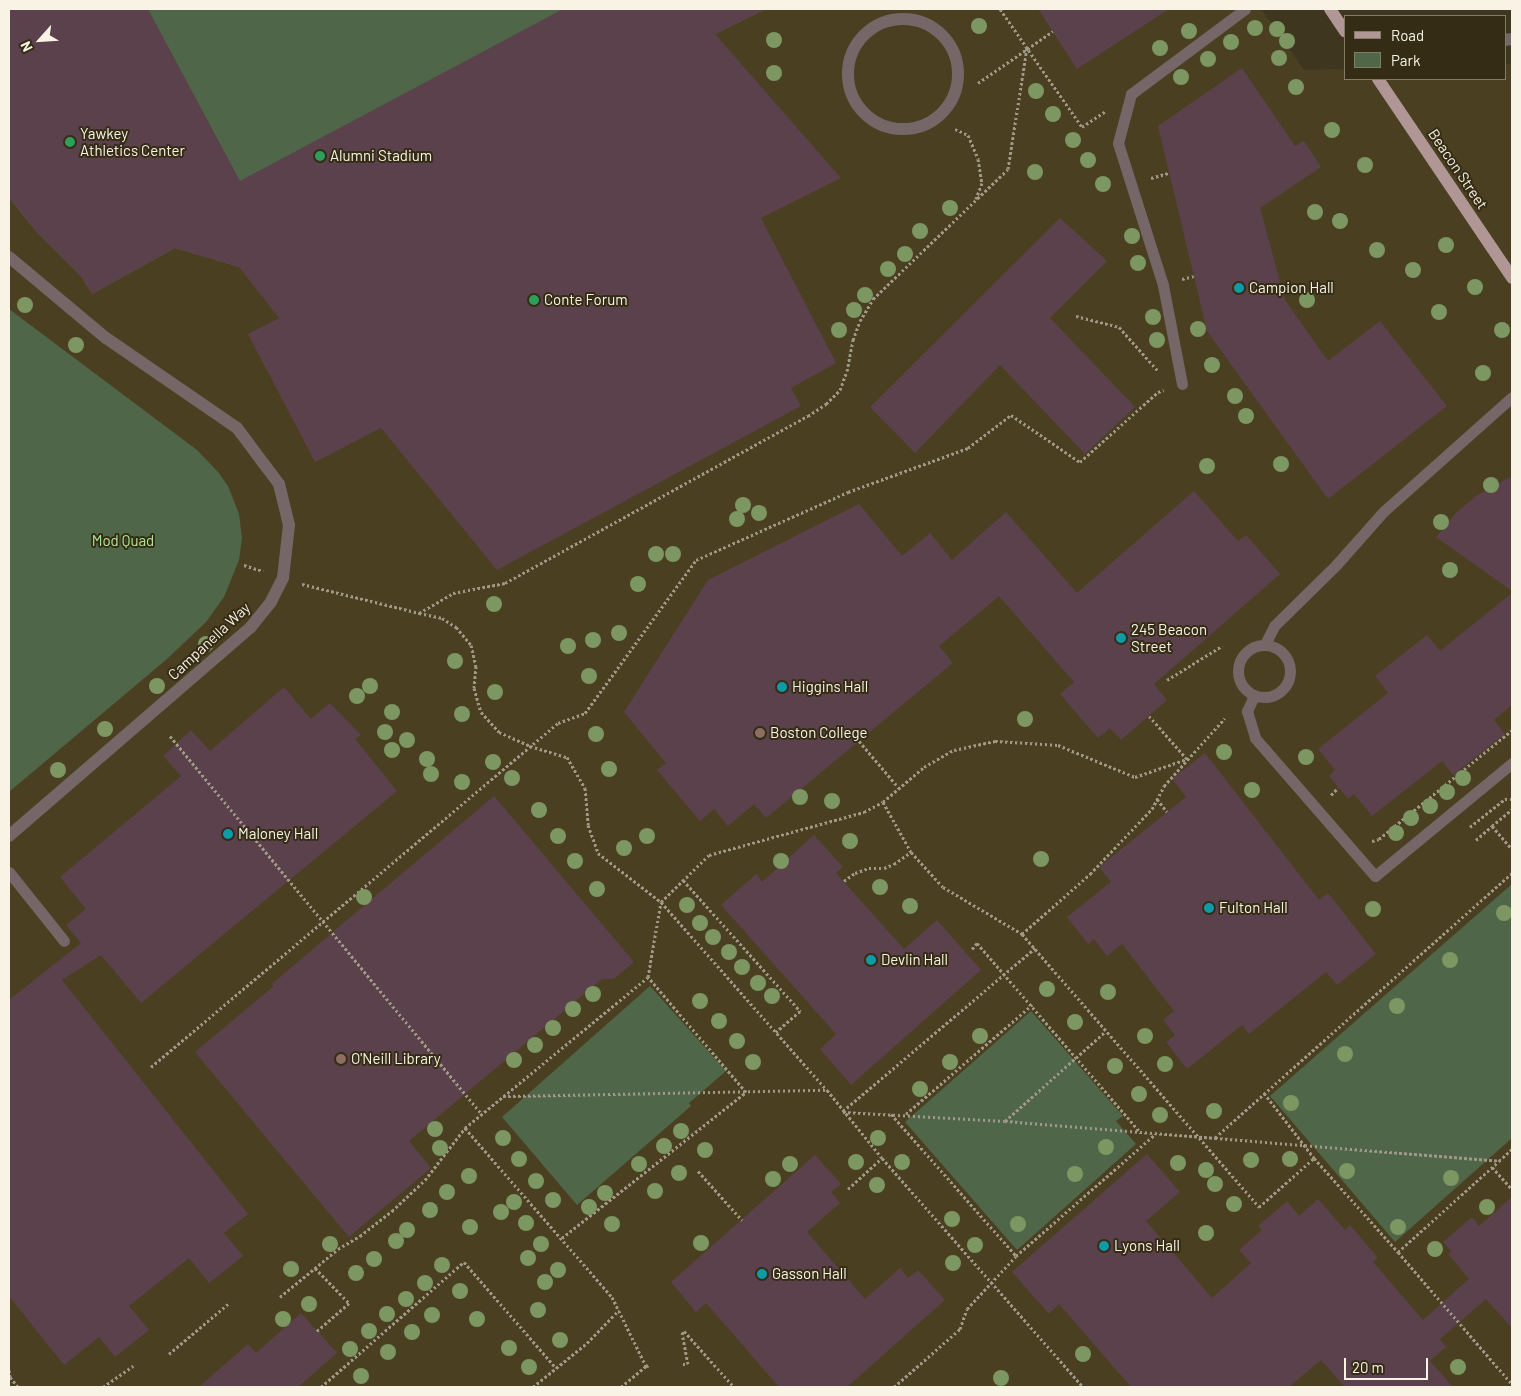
<!DOCTYPE html>
<style>
body{margin:0}
#map{position:relative;width:1521px;height:1396px;overflow:hidden;background:#3f361f;font-family:Barlow,sans-serif}
div>[style]{position:absolute}
.built>*{inset:0;background:#4b3f21}
.green>*{inset:0;background:#506648}
.building>*{inset:0;background:#5b414b}
.path>*{height:3px;margin-top:-1.5px;transform-origin:0;background:repeating-linear-gradient(90deg,#a09987 0 2.5px,transparent 0 5px)}
.service>*{height:11px;margin:-5.5px;padding:0 5.5px;transform-origin:5.5px;border-radius:5.5px;background:#756767}
.service>.ring{margin:-5.5px;padding:0;box-sizing:content-box;background:none;border:11px solid #756767;border-radius:50%}
.minor>*{height:12px;margin:-6px;padding:0 6px;transform-origin:6px;border-radius:6px;background:#756767}
.minor>.ring{margin:-6px;padding:0;box-sizing:content-box;background:none;border:12px solid #756767;border-radius:50%}
.primary>*{height:12px;margin:-6px;padding:0 6px;transform-origin:6px;border-radius:6px;background:#b19696}
.trees>*{width:16px;height:16px;margin:-8px;border-radius:50%;background:#7d9762}
.dots>*{width:14px;height:14px;translate:-50% -50%;box-sizing:border-box;border:2px solid #352c15;border-radius:50%}
span{translate:-50% -50%;white-space:nowrap;text-align:center;line-height:1.15;-webkit-text-stroke:4px #352c15;paint-order:stroke}
.poi-label{font-size:15px;color:#f9f3e5}
.left{translate:0 -50%;text-align:left}
.street-label{font-size:15px;color:#f9f3e5}
.park-label{font-size:15px;color:#afe799}
.frame{position:absolute;inset:0;border:10px solid #f9f3e5;pointer-events:none}
.legend{position:absolute;left:1344px;top:15px;width:162px;height:65px;box-sizing:border-box;background:#352c15;border:1px solid #837c68;margin:0;padding:6px 9px;list-style:none;font-size:15px;color:#f9f3e5}
.legend li{display:flex;align-items:center;gap:10px;height:25px}
.legend b{width:25px;border:1px solid #837c68}
.north{position:absolute;left:15px;top:15px;width:50px;height:50px;-webkit-text-stroke:4px #352c15;paint-order:stroke;rotate:244deg;font-size:14px;font-weight:700;line-height:20px;text-align:center;color:#f9f3e5}
.north::after{content:'';display:block;margin:auto;width:18px;height:22px;background:#f9f3e5;clip-path:polygon(50% 0,100% 100%,50% 72%,0 100%)}
.scale{position:absolute;left:1344px;top:1358px;width:84px;height:22px;box-sizing:border-box;border:2px solid #f9f3e5;border-top:0;padding-left:6px;font-size:15px;line-height:18px;white-space:nowrap;color:#f9f3e5;-webkit-text-stroke:4px #352c15;paint-order:stroke}
</style>
<div id="map">
<div class="built">
<div style="clip-path:polygon(9px 9px,1261px 9px,1304px 70px,1345px 69px,1345px 79px,1505px 79px,1505px 64px,1512px 64px,1512px 1387px,9px 1387px)"></div>
</div>
<div class="green">
<div style="clip-path:polygon(9px 9px,766px 9px,239px 267px,175px 248px,92px 294px,81px 276px,35px 230px,9px 198px)"></div>
<div style="clip-path:polygon(9px 309px,197px 450px,218px 472px,228px 486px,239px 514px,242px 538px,239px 560px,224px 597px,206px 622px,167px 659px,9px 792px)"></div>
<div style="clip-path:polygon(1512px 884px,1512px 1138px,1395px 1242px,1270px 1096px)"></div>
<div style="clip-path:polygon(650px 986px,726px 1071px,689px 1103px,691px 1106px,577px 1205px,502px 1117px)"></div>
<div style="clip-path:polygon(1031px 1011px,1123px 1116px,1116px 1121px,1136px 1144px,1017px 1250px,905px 1122px)"></div>
</div>
<div class="building">
<div style="clip-path:polygon(9px 9px,148px 9px,240px 181px,563px 9px,766px 9px,715px 34px,841px 178px,761px 218px,836px 363px,791px 388px,801px 406px,497px 570px,381px 428px,315px 462px,248px 334px,279px 318px,239px 267px,175px 248px,92px 294px,81px 276px,35px 230px,9px 198px)"></div>
<div style="clip-path:polygon(1038px 9px,1169px 9px,1077px 69px)"></div>
<div style="clip-path:polygon(1242px 68px,1295px 146px,1304px 141px,1321px 167px,1260px 208px,1285px 300px,1328px 361px,1380px 321px,1447px 406px,1328px 499px,1207px 331px,1158px 126px)"></div>
<div style="clip-path:polygon(1060px 218px,1107px 261px,1050px 318px,1135px 407px,1085px 454px,1000px 365px,915px 453px,870px 407px)"></div>
<div style="clip-path:polygon(1512px 476px,1512px 591px,1436px 537px,1457px 512px,1476px 496px)"></div>
<div style="clip-path:polygon(1194px 491px,1238px 541px,1246px 535px,1280px 574px,1154px 684px,1167px 700px,1121px 740px,1110px 728px,1098px 738px,1060px 694px,1074px 682px,999px 596px,939px 646px,953px 663px,766px 818px,754px 804px,728px 826px,714px 809px,700px 821px,657px 770px,666px 763px,624px 712px,708px 580px,859px 504px,902px 556px,930px 533px,952px 560px,1006px 512px,1077px 593px)"></div>
<div style="clip-path:polygon(1512px 593px,1512px 705px,1494px 720px,1505px 734px,1453px 775px,1442px 761px,1372px 816px,1354px 794px,1348px 799px,1329px 776px,1335px 770px,1318px 749px,1388px 693px,1375px 676px,1427px 635px,1440px 651px)"></div>
<div style="clip-path:polygon(284px 687px,311px 719px,330px 703px,361px 735px,355px 739px,397px 791px,141px 1003px,101px 955px,62px 980px,248px 1214px,224px 1233px,243px 1256px,209px 1283px,189px 1258px,129px 1306px,149px 1330px,115px 1357px,99px 1337px,64px 1365px,9px 1296px,9px 1000px,81px 943px,66px 925px,86px 909px,60px 877px,181px 776px,163px 756px,191px 730px,210px 751px)"></div>
<div style="clip-path:polygon(1205px 753px,1319px 900px,1328px 893px,1376px 954px,1337px 985px,1326px 972px,1249px 1034px,1242px 1025px,1187px 1069px,1166px 1042px,1175px 1035px,1163px 1020px,1174px 1011px,1122px 944px,1107px 956px,1094px 939px,1088px 944px,1067px 917px,1111px 882px,1099px 867px,1186px 797px,1172px 779px)"></div>
<div style="clip-path:polygon(494px 796px,634px 962px,614px 979px,602px 979px,409px 1141px,431px 1168px,349px 1237px,195px 1052px,274px 986px,272px 984px,347px 920px)"></div>
<div style="clip-path:polygon(814px 835px,843px 867px,836px 873px,904px 949px,937px 920px,981px 970px,851px 1085px,820px 1049px,836px 1034px,721px 905px,756px 874px,762px 882px)"></div>
<div style="clip-path:polygon(1147px 1154px,1180px 1192px,1146px 1221px,1212px 1298px,1251px 1263px,1239px 1250px,1262px 1230px,1258px 1226px,1287px 1201px,1299px 1216px,1318px 1199px,1345px 1230px,1350px 1225px,1378px 1258px,1373px 1262px,1423px 1320px,1469px 1279px,1448px 1254px,1452px 1251px,1443px 1242px,1472px 1217px,1479px 1226px,1512px 1197px,1512px 1328px,1486px 1299px,1440px 1339px,1446px 1347px,1430px 1361px,1453px 1387px,1345px 1387px,1321px 1360px,1289px 1387px,1131px 1387px,1059px 1304px,1049px 1314px,1012px 1272px)"></div>
<div style="clip-path:polygon(815px 1155px,841px 1184px,831px 1192px,840px 1203px,807px 1232px,865px 1299px,900px 1268px,908px 1278px,918px 1270px,945px 1300px,847px 1387px,779px 1387px,706px 1303px,696px 1312px,671px 1282px)"></div>
<div style="clip-path:polygon(301px 1313px,337px 1353px,298px 1387px,199px 1387px,248px 1344px,256px 1353px)"></div>
</div>
<div class="path">
<div style="left:1000px;top:9px;width:144px;rotate:55.2deg"></div>
<div style="left:1082px;top:127px;width:29px;rotate:-34deg"></div>
<div style="left:978px;top:83px;width:91px;rotate:-34.7deg"></div>
<div style="left:955px;top:129px;width:14px;rotate:25deg"></div>
<div style="left:968px;top:135px;width:26px;rotate:67deg"></div>
<div style="left:978px;top:159px;width:24px;rotate:81deg"></div>
<div style="left:982px;top:183px;width:17px;rotate:111deg"></div>
<div style="left:1151px;top:178px;width:19px;rotate:-16deg"></div>
<div style="left:1182px;top:279px;width:12px;rotate:-14deg"></div>
<div style="left:1076px;top:316px;width:44px;rotate:14.3deg"></div>
<div style="left:1119px;top:327px;width:60px;rotate:48.4deg"></div>
<div style="left:244px;top:565px;width:20px;rotate:18deg"></div>
<div style="left:302px;top:584px;width:121px;rotate:13.9deg"></div>
<div style="left:419px;top:613px;width:39px;rotate:-30deg"></div>
<div style="left:453px;top:593px;width:53px;rotate:-10.9deg"></div>
<div style="left:505px;top:583px;width:346px;rotate:-28.9deg"></div>
<div style="left:808px;top:416px;width:22px;rotate:-34deg"></div>
<div style="left:826px;top:404px;width:20px;rotate:-45deg"></div>
<div style="left:840px;top:390px;width:20px;rotate:-70deg"></div>
<div style="left:847px;top:371px;width:32px;rotate:-79deg"></div>
<div style="left:853px;top:340px;width:20px;rotate:-70deg"></div>
<div style="left:860px;top:321px;width:26px;rotate:-59deg"></div>
<div style="left:873px;top:299px;width:187px;rotate:-43.9deg"></div>
<div style="left:1008px;top:169px;width:123px;rotate:-81.1deg"></div>
<div style="left:419px;top:613px;width:24px;rotate:12deg"></div>
<div style="left:442px;top:618px;width:17px;rotate:33deg"></div>
<div style="left:456px;top:627px;width:23px;rotate:50deg"></div>
<div style="left:471px;top:645px;width:22px;rotate:77deg"></div>
<div style="left:476px;top:666px;width:22px;rotate:95deg"></div>
<div style="left:474px;top:688px;width:25px;rotate:74deg"></div>
<div style="left:481px;top:712px;width:27px;rotate:48deg"></div>
<div style="left:499px;top:732px;width:34px;rotate:24deg"></div>
<div style="left:530px;top:746px;width:39px;rotate:17deg"></div>
<div style="left:567px;top:757px;width:36px;rotate:60deg"></div>
<div style="left:585px;top:788px;width:37px;rotate:85deg"></div>
<div style="left:588px;top:825px;width:30px;rotate:70deg"></div>
<div style="left:598px;top:853px;width:80px;rotate:37.9deg"></div>
<div style="left:661px;top:902px;width:251px;rotate:48.6deg"></div>
<div style="left:827px;top:1090px;width:87px;rotate:51deg"></div>
<div style="left:882px;top:1158px;width:305px;rotate:48.7deg"></div>
<div style="left:1167px;top:680px;width:65px;rotate:-31.7deg"></div>
<div style="left:170px;top:736px;width:489px;rotate:50.5deg"></div>
<div style="left:859px;top:741px;width:62px;rotate:49.6deg"></div>
<div style="left:1331px;top:795px;width:10px;rotate:-45deg"></div>
<div style="left:1157px;top:799px;width:16px;rotate:52deg"></div>
<div style="left:883px;top:802px;width:57px;rotate:60.8deg"></div>
<div style="left:911px;top:852px;width:47px;rotate:47.6deg"></div>
<div style="left:943px;top:887px;width:92px;rotate:30.7deg"></div>
<div style="left:1022px;top:934px;width:362px;rotate:49deg"></div>
<div style="left:1259px;top:1207px;width:74px;rotate:-41.7deg"></div>
<div style="left:1314px;top:1158px;width:126px;rotate:48.2deg"></div>
<div style="left:1398px;top:1252px;width:136px;rotate:-42deg"></div>
<div style="left:1492px;top:826px;width:26px;rotate:-40deg"></div>
<div style="left:1470px;top:827px;width:45px;rotate:-38.7deg"></div>
<div style="left:1505px;top:799px;width:7px"></div>
<div style="left:1476px;top:840px;width:21px;rotate:-41deg"></div>
<div style="left:1492px;top:826px;width:30px;rotate:49deg"></div>
<div style="left:1372px;top:841px;width:7px;rotate:-16deg"></div>
<div style="left:1379px;top:839px;width:172px;rotate:-39.3deg"></div>
<div style="left:1512px;top:873px;width:398px;rotate:138.3deg"></div>
<div style="left:1215px;top:1138px;width:285px;rotate:4.6deg"></div>
<div style="left:1499px;top:1161px;width:18px;rotate:-43deg"></div>
<div style="left:683px;top:880px;width:176px;rotate:48.2deg"></div>
<div style="left:800px;top:1011px;width:32px;rotate:139deg"></div>
<div style="left:844px;top:881px;width:14px;rotate:-36deg"></div>
<div style="left:855px;top:873px;width:15px;rotate:-20deg"></div>
<div style="left:869px;top:868px;width:15px"></div>
<div style="left:884px;top:868px;width:11px;rotate:-22deg"></div>
<div style="left:894px;top:864px;width:21px;rotate:-35deg"></div>
<div style="left:1022px;top:934px;width:91px;rotate:-41.4deg"></div>
<div style="left:1090px;top:874px;width:90px;rotate:-46.4deg"></div>
<div style="left:1152px;top:809px;width:26px;rotate:-62deg"></div>
<div style="left:1164px;top:786px;width:91px;rotate:-48.1deg"></div>
<div style="left:972px;top:949px;width:8px;rotate:-50deg"></div>
<div style="left:977px;top:943px;width:250px;rotate:49.2deg"></div>
<div style="left:151px;top:1067px;width:533px;rotate:-40.2deg"></div>
<div style="left:558px;top:723px;width:29px;rotate:-20deg"></div>
<div style="left:585px;top:713px;width:189px;rotate:-54deg"></div>
<div style="left:696px;top:560px;width:167px;rotate:-24.1deg"></div>
<div style="left:848px;top:492px;width:128px;rotate:-20.1deg"></div>
<div style="left:968px;top:448px;width:54px;rotate:-37.5deg"></div>
<div style="left:1011px;top:415px;width:83px;rotate:34.3deg"></div>
<div style="left:1080px;top:462px;width:105px;rotate:-41.9deg"></div>
<div style="left:1158px;top:392px;width:6px;rotate:-18deg"></div>
<div style="left:1264px;top:1093px;width:82px;rotate:52.4deg"></div>
<div style="left:503px;top:1096px;width:324px;rotate:-1.1deg"></div>
<div style="left:843px;top:1111px;width:252px;rotate:-40.3deg"></div>
<div style="left:843px;top:1112px;width:162px;rotate:3.2deg"></div>
<div style="left:1005px;top:1121px;width:212px;rotate:4.6deg"></div>
<div style="left:891px;top:1114px;width:189px;rotate:48.6deg"></div>
<div style="left:906px;top:1114px;width:167px;rotate:-40.9deg"></div>
<div style="left:1005px;top:1121px;width:135px;rotate:-41.7deg"></div>
<div style="left:465px;top:1128px;width:224px;rotate:49deg"></div>
<div style="left:612px;top:1297px;width:77px;rotate:63.8deg"></div>
<div style="left:1492px;top:1167px;width:30px;rotate:48deg"></div>
<div style="left:698px;top:1171px;width:66px;rotate:48.1deg"></div>
<div style="left:848px;top:1189px;width:46px;rotate:-42.4deg"></div>
<div style="left:562px;top:1238px;width:235px;rotate:-38.4deg"></div>
<div style="left:746px;top:1092px;width:151px;rotate:-130.4deg"></div>
<div style="left:1398px;top:1252px;width:174px;rotate:49.2deg"></div>
<div style="left:315px;top:1268px;width:49px;rotate:45.8deg"></div>
<div style="left:349px;top:1303px;width:43px;rotate:138.8deg"></div>
<div style="left:280px;top:1297px;width:75px;rotate:-39.6deg"></div>
<div style="left:338px;top:1249px;width:26px;rotate:-31deg"></div>
<div style="left:360px;top:1236px;width:41px;rotate:-38deg"></div>
<div style="left:392px;top:1211px;width:45px;rotate:-43.2deg"></div>
<div style="left:425px;top:1180px;width:66px;rotate:-52.4deg"></div>
<div style="left:465px;top:1128px;width:237px;rotate:-39.5deg"></div>
<div style="left:648px;top:977px;width:76px;rotate:-80.2deg"></div>
<div style="left:661px;top:902px;width:67px;rotate:-44.4deg"></div>
<div style="left:709px;top:855px;width:161px;rotate:-15.5deg"></div>
<div style="left:864px;top:812px;width:21px;rotate:-28deg"></div>
<div style="left:883px;top:802px;width:54px;rotate:-40.5deg"></div>
<div style="left:924px;top:767px;width:34px;rotate:-30deg"></div>
<div style="left:954px;top:750px;width:42px;rotate:-12.4deg"></div>
<div style="left:995px;top:741px;width:63px;rotate:3.6deg"></div>
<div style="left:1058px;top:745px;width:83px;rotate:22.6deg"></div>
<div style="left:1135px;top:777px;width:55px;rotate:-19.1deg"></div>
<div style="left:1187px;top:759px;width:57px;rotate:-131.5deg"></div>
<div style="left:169px;top:1354px;width:79px;rotate:-40.4deg"></div>
<div style="left:683px;top:1364px;width:5px"></div>
<div style="left:688px;top:1364px;width:31px;rotate:-101deg"></div>
<div style="left:682px;top:1334px;width:4px;rotate:-56deg"></div>
<div style="left:684px;top:1331px;width:75px;rotate:48.2deg"></div>
<div style="left:9px;top:1370px;width:7px;rotate:82deg"></div>
<div style="left:10px;top:1377px;width:13px;rotate:51deg"></div>
<div style="left:103px;top:1387px;width:37px;rotate:-35deg"></div>
<div style="left:321px;top:1387px;width:190px;rotate:-41.2deg"></div>
<div style="left:464px;top:1262px;width:140px;rotate:49deg"></div>
<div style="left:533px;top:1387px;width:70px;rotate:-39.2deg"></div>
<div style="left:587px;top:1343px;width:46px;rotate:-45.9deg"></div>
<div style="left:621px;top:1387px;width:33px;rotate:-40deg"></div>
<div style="left:646px;top:1366px;width:5px;rotate:-11deg"></div>
<div style="left:894px;top:1387px;width:88px;rotate:-41.3deg"></div>
<div style="left:960px;top:1329px;width:21px;rotate:-71deg"></div>
<div style="left:967px;top:1309px;width:72px;rotate:-47.2deg"></div>
<div style="left:1016px;top:1256px;width:184px;rotate:-41.2deg"></div>
</div>
<div class="service">
<div style="left:1182px;top:384px;width:101px;rotate:-100.9deg"></div>
<div style="left:1163px;top:285px;width:149px;rotate:-107.6deg"></div>
<div style="left:1118px;top:143px;width:51px;rotate:-75.1deg"></div>
<div style="left:1131px;top:94px;width:142px;rotate:-36.7deg"></div>
<div style="left:1265px;top:644px;width:20px;rotate:-63deg"></div>
<div style="left:1274px;top:626px;width:87px;rotate:-44.5deg"></div>
<div style="left:1336px;top:565px;width:72px;rotate:-48.4deg"></div>
<div style="left:1384px;top:511px;width:171px;rotate:-41.7deg"></div>
<div class="ring" style="left:1238px;top:645px;width:41px;height:41px"></div>
<div style="left:1254px;top:696px;width:17px;rotate:115deg"></div>
<div style="left:1247px;top:711px;width:28px;rotate:73deg"></div>
<div style="left:1255px;top:738px;width:183px;rotate:49deg"></div>
<div style="left:1375px;top:876px;width:178px;rotate:-39.5deg"></div>
<div style="left:9px;top:872px;width:88px;rotate:51.4deg"></div>
</div>
<div class="minor">
<div class="ring" style="left:848px;top:19px;width:98px;height:98px"></div>
<div style="left:1505px;top:40px;width:7px;rotate:-8deg"></div>
<div style="left:9px;top:257px;width:126px;rotate:39.9deg"></div>
<div style="left:106px;top:338px;width:159px;rotate:34.5deg"></div>
<div style="left:237px;top:428px;width:70px;rotate:53.1deg"></div>
<div style="left:279px;top:484px;width:42px;rotate:76.3deg"></div>
<div style="left:289px;top:525px;width:53px;rotate:96.5deg"></div>
<div style="left:283px;top:578px;width:27px;rotate:117deg"></div>
<div style="left:271px;top:602px;width:32px;rotate:129deg"></div>
<div style="left:251px;top:627px;width:320px;rotate:139.2deg"></div>
</div>
<div class="primary">
<div style="left:1330px;top:9px;width:27px;rotate:56deg"></div>
<div style="left:1378px;top:79px;width:240px;rotate:56deg"></div>
</div>
<div class="trees">
<div style="left:979px;top:26px"></div>
<div style="left:1255px;top:28px"></div>
<div style="left:1277px;top:29px"></div>
<div style="left:1189px;top:31px"></div>
<div style="left:774px;top:40px"></div>
<div style="left:1287px;top:41px"></div>
<div style="left:1231px;top:42px"></div>
<div style="left:1160px;top:48px"></div>
<div style="left:1279px;top:58px"></div>
<div style="left:1208px;top:59px"></div>
<div style="left:774px;top:73px"></div>
<div style="left:1181px;top:77px"></div>
<div style="left:1296px;top:87px"></div>
<div style="left:1036px;top:91px"></div>
<div style="left:1053px;top:114px"></div>
<div style="left:1332px;top:130px"></div>
<div style="left:1073px;top:140px"></div>
<div style="left:1088px;top:160px"></div>
<div style="left:1365px;top:165px"></div>
<div style="left:1035px;top:172px"></div>
<div style="left:1103px;top:184px"></div>
<div style="left:950px;top:208px"></div>
<div style="left:1315px;top:212px"></div>
<div style="left:1340px;top:221px"></div>
<div style="left:920px;top:231px"></div>
<div style="left:1132px;top:236px"></div>
<div style="left:1446px;top:245px"></div>
<div style="left:1377px;top:250px"></div>
<div style="left:905px;top:254px"></div>
<div style="left:1138px;top:263px"></div>
<div style="left:888px;top:269px"></div>
<div style="left:1413px;top:270px"></div>
<div style="left:1475px;top:287px"></div>
<div style="left:865px;top:295px"></div>
<div style="left:1307px;top:300px"></div>
<div style="left:25px;top:305px"></div>
<div style="left:854px;top:310px"></div>
<div style="left:1439px;top:312px"></div>
<div style="left:1153px;top:317px"></div>
<div style="left:1198px;top:329px"></div>
<div style="left:839px;top:330px"></div>
<div style="left:1502px;top:330px"></div>
<div style="left:1157px;top:340px"></div>
<div style="left:76px;top:345px"></div>
<div style="left:1212px;top:365px"></div>
<div style="left:1483px;top:373px"></div>
<div style="left:1235px;top:396px"></div>
<div style="left:1246px;top:416px"></div>
<div style="left:1281px;top:464px"></div>
<div style="left:1207px;top:466px"></div>
<div style="left:1491px;top:485px"></div>
<div style="left:743px;top:505px"></div>
<div style="left:759px;top:513px"></div>
<div style="left:737px;top:519px"></div>
<div style="left:1441px;top:522px"></div>
<div style="left:656px;top:554px"></div>
<div style="left:673px;top:554px"></div>
<div style="left:1450px;top:570px"></div>
<div style="left:638px;top:584px"></div>
<div style="left:494px;top:604px"></div>
<div style="left:619px;top:633px"></div>
<div style="left:593px;top:640px"></div>
<div style="left:206px;top:644px"></div>
<div style="left:568px;top:646px"></div>
<div style="left:455px;top:661px"></div>
<div style="left:589px;top:676px"></div>
<div style="left:157px;top:686px"></div>
<div style="left:370px;top:686px"></div>
<div style="left:495px;top:692px"></div>
<div style="left:357px;top:696px"></div>
<div style="left:392px;top:712px"></div>
<div style="left:462px;top:714px"></div>
<div style="left:1025px;top:719px"></div>
<div style="left:105px;top:729px"></div>
<div style="left:385px;top:732px"></div>
<div style="left:596px;top:734px"></div>
<div style="left:407px;top:740px"></div>
<div style="left:392px;top:750px"></div>
<div style="left:1224px;top:752px"></div>
<div style="left:1306px;top:757px"></div>
<div style="left:427px;top:759px"></div>
<div style="left:493px;top:762px"></div>
<div style="left:609px;top:769px"></div>
<div style="left:58px;top:770px"></div>
<div style="left:431px;top:774px"></div>
<div style="left:512px;top:778px"></div>
<div style="left:1463px;top:778px"></div>
<div style="left:462px;top:782px"></div>
<div style="left:1252px;top:790px"></div>
<div style="left:1447px;top:792px"></div>
<div style="left:800px;top:797px"></div>
<div style="left:832px;top:801px"></div>
<div style="left:1430px;top:806px"></div>
<div style="left:539px;top:810px"></div>
<div style="left:1411px;top:818px"></div>
<div style="left:1396px;top:833px"></div>
<div style="left:558px;top:836px"></div>
<div style="left:647px;top:836px"></div>
<div style="left:850px;top:841px"></div>
<div style="left:624px;top:848px"></div>
<div style="left:1041px;top:859px"></div>
<div style="left:575px;top:861px"></div>
<div style="left:781px;top:861px"></div>
<div style="left:880px;top:887px"></div>
<div style="left:597px;top:889px"></div>
<div style="left:364px;top:897px"></div>
<div style="left:687px;top:905px"></div>
<div style="left:910px;top:906px"></div>
<div style="left:1373px;top:909px"></div>
<div style="left:1504px;top:913px"></div>
<div style="left:700px;top:923px"></div>
<div style="left:713px;top:937px"></div>
<div style="left:729px;top:952px"></div>
<div style="left:1450px;top:960px"></div>
<div style="left:742px;top:967px"></div>
<div style="left:758px;top:983px"></div>
<div style="left:1047px;top:989px"></div>
<div style="left:1108px;top:992px"></div>
<div style="left:593px;top:994px"></div>
<div style="left:772px;top:996px"></div>
<div style="left:700px;top:1001px"></div>
<div style="left:1397px;top:1006px"></div>
<div style="left:573px;top:1009px"></div>
<div style="left:719px;top:1021px"></div>
<div style="left:1075px;top:1022px"></div>
<div style="left:553px;top:1028px"></div>
<div style="left:980px;top:1036px"></div>
<div style="left:1145px;top:1036px"></div>
<div style="left:737px;top:1041px"></div>
<div style="left:535px;top:1045px"></div>
<div style="left:1345px;top:1054px"></div>
<div style="left:514px;top:1060px"></div>
<div style="left:753px;top:1062px"></div>
<div style="left:950px;top:1062px"></div>
<div style="left:1165px;top:1064px"></div>
<div style="left:1115px;top:1066px"></div>
<div style="left:920px;top:1089px"></div>
<div style="left:1139px;top:1094px"></div>
<div style="left:1291px;top:1103px"></div>
<div style="left:1214px;top:1111px"></div>
<div style="left:1160px;top:1115px"></div>
<div style="left:435px;top:1129px"></div>
<div style="left:681px;top:1131px"></div>
<div style="left:503px;top:1138px"></div>
<div style="left:878px;top:1138px"></div>
<div style="left:664px;top:1146px"></div>
<div style="left:1106px;top:1147px"></div>
<div style="left:440px;top:1148px"></div>
<div style="left:705px;top:1150px"></div>
<div style="left:519px;top:1159px"></div>
<div style="left:1290px;top:1159px"></div>
<div style="left:1251px;top:1160px"></div>
<div style="left:856px;top:1162px"></div>
<div style="left:902px;top:1162px"></div>
<div style="left:1178px;top:1163px"></div>
<div style="left:639px;top:1164px"></div>
<div style="left:790px;top:1164px"></div>
<div style="left:1206px;top:1170px"></div>
<div style="left:1347px;top:1171px"></div>
<div style="left:679px;top:1173px"></div>
<div style="left:1075px;top:1174px"></div>
<div style="left:469px;top:1176px"></div>
<div style="left:1451px;top:1178px"></div>
<div style="left:773px;top:1179px"></div>
<div style="left:536px;top:1181px"></div>
<div style="left:1215px;top:1184px"></div>
<div style="left:877px;top:1185px"></div>
<div style="left:655px;top:1191px"></div>
<div style="left:447px;top:1192px"></div>
<div style="left:605px;top:1193px"></div>
<div style="left:553px;top:1200px"></div>
<div style="left:514px;top:1202px"></div>
<div style="left:1234px;top:1204px"></div>
<div style="left:589px;top:1207px"></div>
<div style="left:1487px;top:1207px"></div>
<div style="left:430px;top:1210px"></div>
<div style="left:501px;top:1212px"></div>
<div style="left:952px;top:1219px"></div>
<div style="left:526px;top:1223px"></div>
<div style="left:612px;top:1224px"></div>
<div style="left:1018px;top:1224px"></div>
<div style="left:470px;top:1227px"></div>
<div style="left:1398px;top:1227px"></div>
<div style="left:407px;top:1230px"></div>
<div style="left:1206px;top:1233px"></div>
<div style="left:396px;top:1241px"></div>
<div style="left:701px;top:1243px"></div>
<div style="left:330px;top:1244px"></div>
<div style="left:541px;top:1244px"></div>
<div style="left:975px;top:1245px"></div>
<div style="left:1435px;top:1249px"></div>
<div style="left:528px;top:1258px"></div>
<div style="left:374px;top:1259px"></div>
<div style="left:953px;top:1263px"></div>
<div style="left:442px;top:1265px"></div>
<div style="left:291px;top:1269px"></div>
<div style="left:558px;top:1270px"></div>
<div style="left:356px;top:1273px"></div>
<div style="left:545px;top:1282px"></div>
<div style="left:425px;top:1283px"></div>
<div style="left:460px;top:1291px"></div>
<div style="left:406px;top:1299px"></div>
<div style="left:309px;top:1304px"></div>
<div style="left:538px;top:1310px"></div>
<div style="left:387px;top:1314px"></div>
<div style="left:432px;top:1315px"></div>
<div style="left:283px;top:1319px"></div>
<div style="left:477px;top:1319px"></div>
<div style="left:369px;top:1331px"></div>
<div style="left:412px;top:1332px"></div>
<div style="left:560px;top:1340px"></div>
<div style="left:509px;top:1348px"></div>
<div style="left:350px;top:1349px"></div>
<div style="left:388px;top:1352px"></div>
<div style="left:1083px;top:1354px"></div>
<div style="left:529px;top:1367px"></div>
<div style="left:1458px;top:1367px"></div>
<div style="left:361px;top:1376px"></div>
<div style="left:1001px;top:1378px"></div>
</div>
<div class="dots">
<div style="left:70px;top:142px;background:#2e9e5b"></div>
<div style="left:320px;top:156px;background:#2e9e5b"></div>
<div style="left:1239px;top:288px;background:#0f9aa8"></div>
<div style="left:534px;top:300px;background:#2e9e5b"></div>
<div style="left:1121px;top:638px;background:#0f9aa8"></div>
<div style="left:782px;top:687px;background:#0f9aa8"></div>
<div style="left:760px;top:733px;background:#8d6e63"></div>
<div style="left:228px;top:834px;background:#0f9aa8"></div>
<div style="left:1209px;top:908px;background:#0f9aa8"></div>
<div style="left:871px;top:960px;background:#0f9aa8"></div>
<div style="left:341px;top:1059px;background:#8d6e63"></div>
<div style="left:1104px;top:1246px;background:#0f9aa8"></div>
<div style="left:762px;top:1274px;background:#0f9aa8"></div>
</div>
<div class="poi-label">
<span class="left" style="left:80px;top:142px">Yawkey<br>Athletics Center</span>
<span class="left" style="left:330px;top:156px">Alumni Stadium</span>
<span class="left" style="left:1249px;top:288px">Campion Hall</span>
<span class="left" style="left:544px;top:300px">Conte Forum</span>
<span class="left" style="left:1131px;top:638px">245 Beacon<br>Street</span>
<span class="left" style="left:792px;top:687px">Higgins Hall</span>
<span class="left" style="left:770px;top:733px">Boston College</span>
<span class="left" style="left:238px;top:834px">Maloney Hall</span>
<span class="left" style="left:1219px;top:908px">Fulton Hall</span>
<span class="left" style="left:881px;top:960px">Devlin Hall</span>
<span class="left" style="left:351px;top:1059px">O'Neill Library</span>
<span class="left" style="left:1114px;top:1246px">Lyons Hall</span>
<span class="left" style="left:772px;top:1274px">Gasson Hall</span>
</div>
<div class="street-label">
<span style="left:1458px;top:169px;rotate:56deg">Beacon Street</span>
<span style="left:209px;top:641px;rotate:-43deg">Campanella Way</span>
</div>
<div class="park-label">
<span style="left:123px;top:541px">Mod Quad</span>
</div>
<div class="frame"></div>
<ul class="legend">
<li><b style="height:6px;background:#b19696"></b>Road</li>
<li><b style="height:14px;background:#506648"></b>Park</li>
</ul>
<div class="north">N</div>
<div class="scale">20 m</div>
</div>
